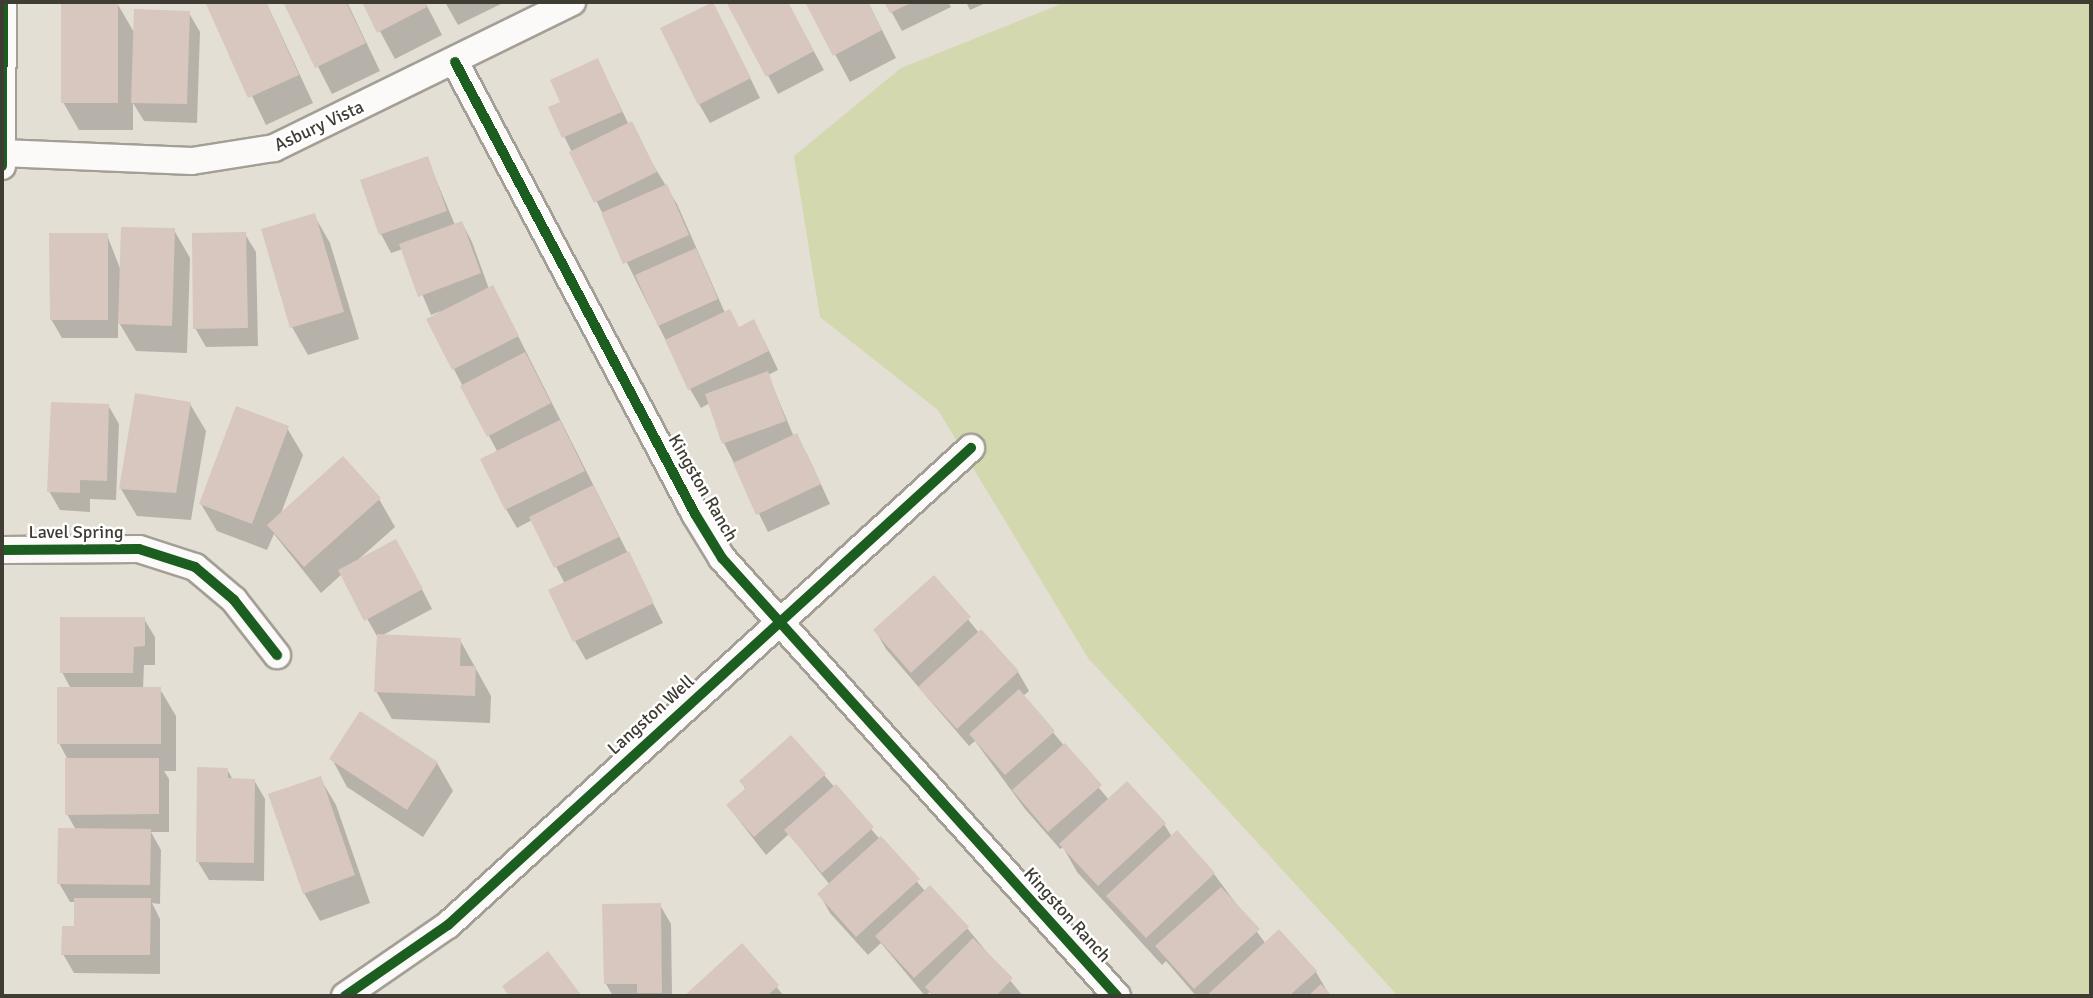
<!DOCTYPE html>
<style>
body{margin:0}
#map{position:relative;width:2093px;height:998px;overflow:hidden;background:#e4dfd4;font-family:Signika,sans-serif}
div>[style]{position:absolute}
.green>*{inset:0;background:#d4d8ae}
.shadow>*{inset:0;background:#0003}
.building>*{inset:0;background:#d8c7be}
.roads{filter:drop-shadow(2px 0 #a39f96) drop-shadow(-2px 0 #a39f96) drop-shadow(0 2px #a39f96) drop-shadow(0 -2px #a39f96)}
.street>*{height:26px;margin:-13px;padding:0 13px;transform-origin:13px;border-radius:13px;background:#fbfaf9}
.cycleway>*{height:10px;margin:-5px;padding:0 5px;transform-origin:5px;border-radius:5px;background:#1b5e20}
span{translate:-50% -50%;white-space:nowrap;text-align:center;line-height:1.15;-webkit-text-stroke:5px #fff;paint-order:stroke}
.street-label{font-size:18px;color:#3f3c33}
.frame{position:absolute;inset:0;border:4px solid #3f3c33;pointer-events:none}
</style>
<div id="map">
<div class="green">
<div style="clip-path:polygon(1066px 2px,2091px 2px,2091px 996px,1398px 996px,1088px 658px,938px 410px,820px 317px,794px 156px,901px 68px)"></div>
</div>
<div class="shadow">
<div style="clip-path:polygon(216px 2px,266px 2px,313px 103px,266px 125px,208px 5px)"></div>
<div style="clip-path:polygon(285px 2px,347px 2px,380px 71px,332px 94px)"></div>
<div style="clip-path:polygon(364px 2px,425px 2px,442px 35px,395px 59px)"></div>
<div style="clip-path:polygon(445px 2px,505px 2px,458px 25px)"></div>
<div style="clip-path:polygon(728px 2px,787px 2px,824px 70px,778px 94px)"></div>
<div style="clip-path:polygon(807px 2px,868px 2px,896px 58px,850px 82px)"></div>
<div style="clip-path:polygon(886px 2px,948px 2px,951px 7px,902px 31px)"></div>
<div style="clip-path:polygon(966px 2px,988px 2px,970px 10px)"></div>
<div style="clip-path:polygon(117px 3px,135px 34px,189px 13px,200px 32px,197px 123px,144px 121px,133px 103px,133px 130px,79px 130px,63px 102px)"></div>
<div style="clip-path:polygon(723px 23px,760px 98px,710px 123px,699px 104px)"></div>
<div style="clip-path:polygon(598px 61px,629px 125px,677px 204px,725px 313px,740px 328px,764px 340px,778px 370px,768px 375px,794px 437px,807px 454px,830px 504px,768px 532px,724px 443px,710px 403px,701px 408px,690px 389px,550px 108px,562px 103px)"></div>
<div style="clip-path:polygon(427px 158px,455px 225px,462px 223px,472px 242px,489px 289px,503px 306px,663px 623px,586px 660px,575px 641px,565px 584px,532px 520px,517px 528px,506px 509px,498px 453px,428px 320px,441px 311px,431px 315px,403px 249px,391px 253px,381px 234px)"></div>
<div style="clip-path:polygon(314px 215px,330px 243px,359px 339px,308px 355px,292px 327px)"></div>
<div style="clip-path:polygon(174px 230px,190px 258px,187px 353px,136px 351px,118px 321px,118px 338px,62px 338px,51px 319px,107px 235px,121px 271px)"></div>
<div style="clip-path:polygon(245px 234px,256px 252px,258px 346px,206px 347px,195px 328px)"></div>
<div style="clip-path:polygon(190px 404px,206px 431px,191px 520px,137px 516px,121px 489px)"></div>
<div style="clip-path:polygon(108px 405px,119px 424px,116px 500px,90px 499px,90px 512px,60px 510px,49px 491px)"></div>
<div style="clip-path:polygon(287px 428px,303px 455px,280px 516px,379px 499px,395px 527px,359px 559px,407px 560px,432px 609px,381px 636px,460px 640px,491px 696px,490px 723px,392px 719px,376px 691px,378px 638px,342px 574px,321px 593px,274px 534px,267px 550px,217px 531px,201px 504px)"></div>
<div style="clip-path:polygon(934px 577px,979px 633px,1018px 672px,1029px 691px,1023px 696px,1109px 800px,1164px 824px,1172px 837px,1214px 874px,1266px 944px,1279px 932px,1316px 972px,1330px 996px,1196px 996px,1166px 961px,1162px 965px,1077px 872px,1063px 847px,1060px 849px,1025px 809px,975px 741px,969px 746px,886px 649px,875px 630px)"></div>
<div style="clip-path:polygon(144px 619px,155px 637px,155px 665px,144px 665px,143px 689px,160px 689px,176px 716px,176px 771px,164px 771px,169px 779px,169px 832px,151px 832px,161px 850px,160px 904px,152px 903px,160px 919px,160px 974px,74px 973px,63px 954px,76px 928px,76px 902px,70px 902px,59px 883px,76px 830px,67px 814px,68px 760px,59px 743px,71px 689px,62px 672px)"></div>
<div style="clip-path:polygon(332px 759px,437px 763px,453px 791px,423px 837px,347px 787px)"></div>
<div style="clip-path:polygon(227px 769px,233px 780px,254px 780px,265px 799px,264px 881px,209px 880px,198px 862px)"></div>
<div style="clip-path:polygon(824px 775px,925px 891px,967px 928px,1023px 996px,932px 996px,930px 992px,925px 996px,881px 943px,868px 955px,830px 913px,820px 895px,830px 885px,789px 834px,766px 855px,728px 806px,746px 790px,741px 781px)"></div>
<div style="clip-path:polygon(320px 778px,336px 805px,370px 903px,320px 921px,304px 893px)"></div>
<div style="clip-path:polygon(660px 905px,671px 924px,672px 996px,613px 996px,606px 984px)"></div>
<div style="clip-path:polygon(742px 946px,784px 996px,686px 996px)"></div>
</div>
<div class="building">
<div style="clip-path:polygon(61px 2px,118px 2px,118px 103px,61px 103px)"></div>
<div style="clip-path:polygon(212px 2px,266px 2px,299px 75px,248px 98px,206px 4px)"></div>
<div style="clip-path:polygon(283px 2px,346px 2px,366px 43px,315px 68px)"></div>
<div style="clip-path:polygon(362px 2px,425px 2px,427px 7px,377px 33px)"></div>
<div style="clip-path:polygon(713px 2px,751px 78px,698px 105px,660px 28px)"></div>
<div style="clip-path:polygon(726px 2px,788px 2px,814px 51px,766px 77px)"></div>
<div style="clip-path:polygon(805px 2px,868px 2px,882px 30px,833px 56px)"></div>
<div style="clip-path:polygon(884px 2px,913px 2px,890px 13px)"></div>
<div style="clip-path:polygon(134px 9px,190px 11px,187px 104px,131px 103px)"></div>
<div style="clip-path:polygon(598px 58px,622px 112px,562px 138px,548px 107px,560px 102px,550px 80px)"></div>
<div style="clip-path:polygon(632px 121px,657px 172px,594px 203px,569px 152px)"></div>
<div style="clip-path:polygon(428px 156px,447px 211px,379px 235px,360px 180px)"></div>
<div style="clip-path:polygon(667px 184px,689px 235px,623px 264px,601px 213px)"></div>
<div style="clip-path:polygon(315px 213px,344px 312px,290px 328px,261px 229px)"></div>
<div style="clip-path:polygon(462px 221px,481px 273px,418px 297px,399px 244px)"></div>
<div style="clip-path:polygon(121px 227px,175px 228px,172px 326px,118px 324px)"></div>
<div style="clip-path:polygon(246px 232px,248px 328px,193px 329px,192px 233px)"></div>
<div style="clip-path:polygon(49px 233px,108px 233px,108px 320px,50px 320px)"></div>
<div style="clip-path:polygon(696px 248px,718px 299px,658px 326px,635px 275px)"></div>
<div style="clip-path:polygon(493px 285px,519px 336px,452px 370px,426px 319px)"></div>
<div style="clip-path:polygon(730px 309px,739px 327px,754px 319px,769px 351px,688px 390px,665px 340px)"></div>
<div style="clip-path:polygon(525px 352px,551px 403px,487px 437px,460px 386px)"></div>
<div style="clip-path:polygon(768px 371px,786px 421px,722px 444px,705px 394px)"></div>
<div style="clip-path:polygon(135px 393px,191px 402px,176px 493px,119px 489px)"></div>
<div style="clip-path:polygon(51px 402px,109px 404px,107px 481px,80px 480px,80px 493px,47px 492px)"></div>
<div style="clip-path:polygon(236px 406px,289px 426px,252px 524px,199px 504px)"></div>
<div style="clip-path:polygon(560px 420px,585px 471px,505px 510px,480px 459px)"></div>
<div style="clip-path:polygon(797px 433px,821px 484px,756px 515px,733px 463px)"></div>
<div style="clip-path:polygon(343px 456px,381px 498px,304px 567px,267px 525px)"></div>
<div style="clip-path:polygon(593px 485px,619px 537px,554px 568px,529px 517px)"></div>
<div style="clip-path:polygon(396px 539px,423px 589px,364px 621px,338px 570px)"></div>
<div style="clip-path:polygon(629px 551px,654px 603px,573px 642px,548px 590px)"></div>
<div style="clip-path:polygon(934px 575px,971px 617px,911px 673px,873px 630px)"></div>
<div style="clip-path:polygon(60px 617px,145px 617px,145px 646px,134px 647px,133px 673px,60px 673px)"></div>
<div style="clip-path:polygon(981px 629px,1019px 671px,957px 729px,918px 687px)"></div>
<div style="clip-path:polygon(377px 634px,461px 638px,460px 666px,476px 666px,475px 696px,374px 692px)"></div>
<div style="clip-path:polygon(57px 687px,161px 687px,161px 744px,57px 744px)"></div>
<div style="clip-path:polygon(1019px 689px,1055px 731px,1005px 775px,969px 734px)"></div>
<div style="clip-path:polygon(360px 711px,438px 762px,407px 810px,329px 759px)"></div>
<div style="clip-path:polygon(791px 735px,826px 774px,754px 837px,726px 805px,746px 788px,739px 781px)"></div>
<div style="clip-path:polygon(1065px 743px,1102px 785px,1048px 832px,1012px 790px)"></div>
<div style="clip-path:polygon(65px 758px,159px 758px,159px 814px,65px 815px)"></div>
<div style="clip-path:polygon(197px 767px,228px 768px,228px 778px,255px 779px,254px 863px,196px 862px)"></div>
<div style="clip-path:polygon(321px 776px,355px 875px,303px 894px,268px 794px)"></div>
<div style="clip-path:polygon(1127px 781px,1166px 823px,1098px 886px,1059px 844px)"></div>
<div style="clip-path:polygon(836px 784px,874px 827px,822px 873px,784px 830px)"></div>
<div style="clip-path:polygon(58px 828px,151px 829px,150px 885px,57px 884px)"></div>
<div style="clip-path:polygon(1177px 830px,1215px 873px,1146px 938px,1106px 896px)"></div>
<div style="clip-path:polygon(881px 836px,920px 879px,856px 937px,817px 894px)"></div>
<div style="clip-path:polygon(930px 885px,969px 927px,914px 978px,875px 936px)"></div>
<div style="clip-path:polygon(1221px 887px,1260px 929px,1194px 989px,1155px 946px)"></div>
<div style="clip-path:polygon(74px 898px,151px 898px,150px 955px,61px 955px,62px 926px,74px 926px)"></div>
<div style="clip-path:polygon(661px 903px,662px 993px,637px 993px,637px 984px,604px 984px,602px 904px)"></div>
<div style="clip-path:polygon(1279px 929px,1317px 971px,1289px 996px,1206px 996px)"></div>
<div style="clip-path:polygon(973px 938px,1013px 978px,996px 996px,934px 996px,925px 987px)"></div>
<div style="clip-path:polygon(742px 943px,779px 985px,767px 996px,684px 996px)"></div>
<div style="clip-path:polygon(548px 951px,582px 996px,509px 996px,502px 986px)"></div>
<div style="clip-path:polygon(1321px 984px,1332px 996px,1308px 996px)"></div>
</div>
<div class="roads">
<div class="street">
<div style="left:455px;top:62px;width:512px;rotate:62.03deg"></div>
<div style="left:695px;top:514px;width:52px;rotate:58.5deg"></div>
<div style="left:722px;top:558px;width:590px;rotate:47.96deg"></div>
<div style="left:2px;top:153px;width:190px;rotate:2.4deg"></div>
<div style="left:192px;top:161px;width:83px;rotate:-9deg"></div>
<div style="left:274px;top:148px;width:332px;rotate:-26.1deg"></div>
<div style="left:2px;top:166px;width:164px;rotate:-89.7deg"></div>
<div style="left:2px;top:550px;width:137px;rotate:-0.4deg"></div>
<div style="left:139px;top:549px;width:59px;rotate:17.8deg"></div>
<div style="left:195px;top:567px;width:51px;rotate:40.2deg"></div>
<div style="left:234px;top:600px;width:70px;rotate:52deg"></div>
<div style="left:345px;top:996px;width:125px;rotate:-34.6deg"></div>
<div style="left:448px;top:925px;width:708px;rotate:-42.37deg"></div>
</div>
</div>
<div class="cycleway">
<div style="left:455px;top:62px;width:512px;rotate:62.03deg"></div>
<div style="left:695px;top:514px;width:52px;rotate:58.5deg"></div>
<div style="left:722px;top:558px;width:590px;rotate:47.96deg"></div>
<div style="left:2px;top:166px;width:164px;rotate:-89.7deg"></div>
<div style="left:2px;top:550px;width:137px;rotate:-0.4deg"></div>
<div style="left:139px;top:549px;width:59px;rotate:17.8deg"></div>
<div style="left:195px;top:567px;width:51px;rotate:40.2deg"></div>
<div style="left:234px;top:600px;width:70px;rotate:52deg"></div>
<div style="left:345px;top:996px;width:125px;rotate:-34.6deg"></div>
<div style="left:448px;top:925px;width:708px;rotate:-42.37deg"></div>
</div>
<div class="street-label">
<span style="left:319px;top:126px;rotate:-25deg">Asbury Vista</span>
<span style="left:703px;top:488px;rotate:60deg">Kingston Ranch</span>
<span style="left:76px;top:532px">Lavel Spring</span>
<span style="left:651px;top:715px;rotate:-42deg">Langston Well</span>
<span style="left:1067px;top:915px;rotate:48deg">Kingston Ranch</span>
</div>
<div class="frame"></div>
</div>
